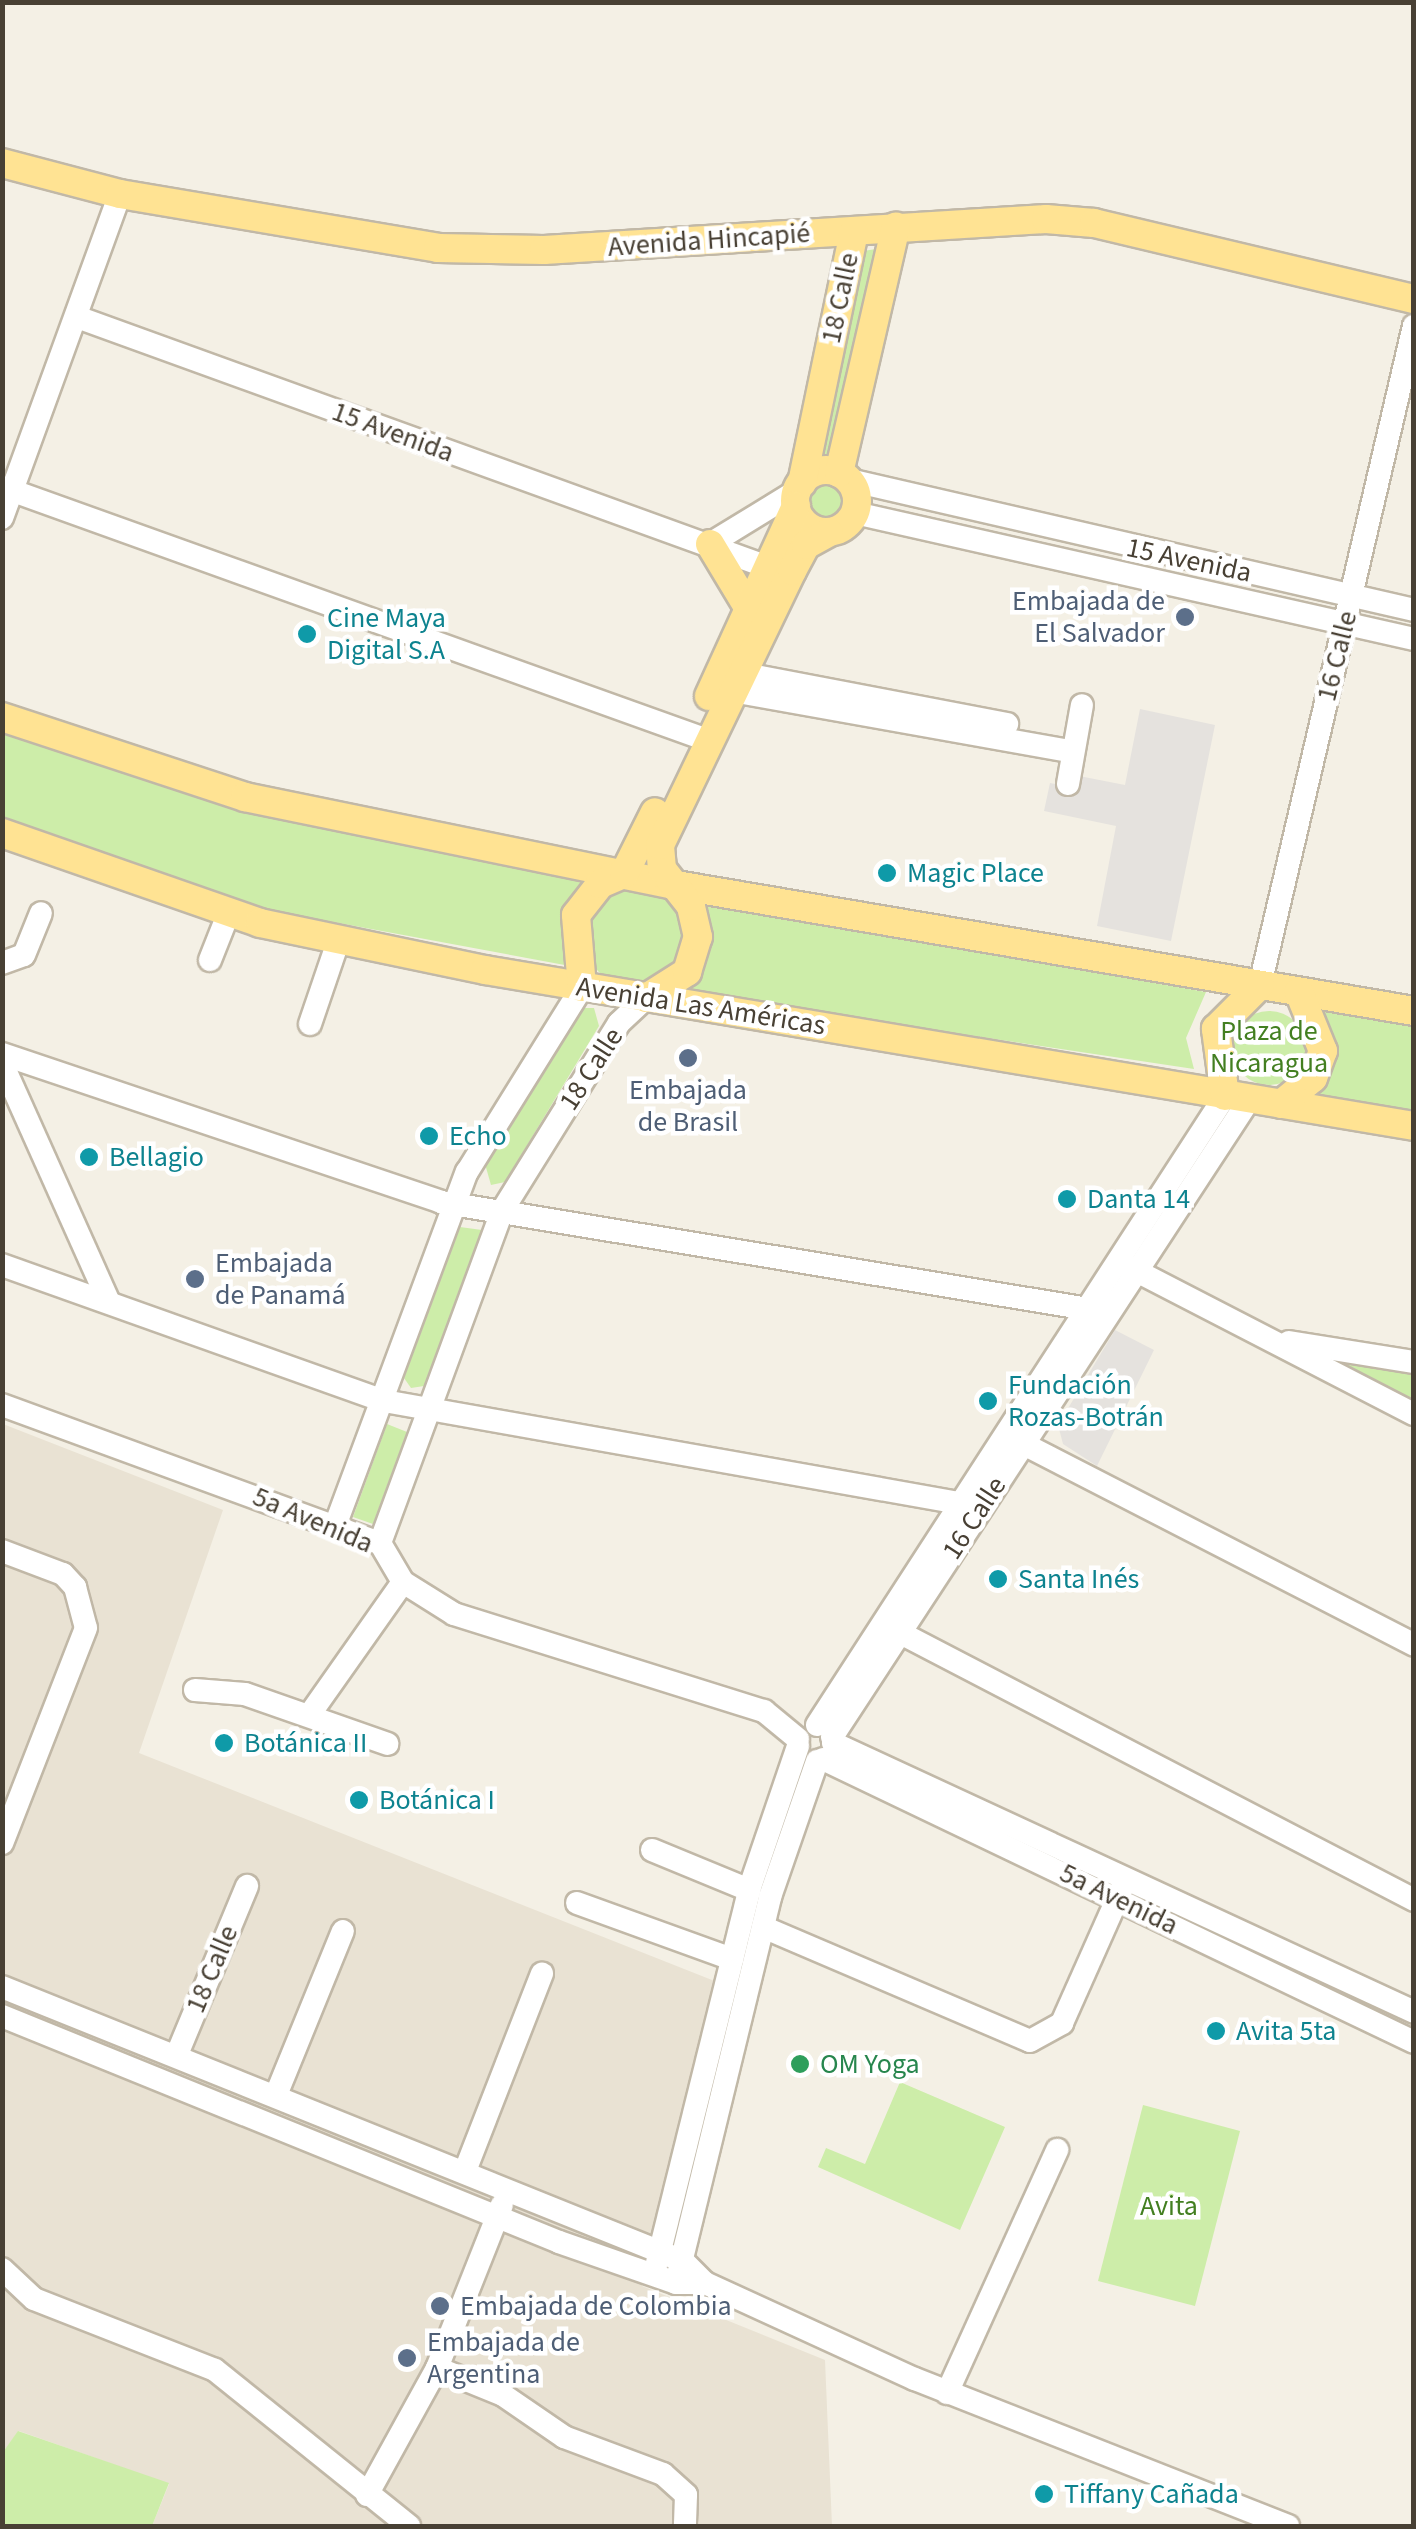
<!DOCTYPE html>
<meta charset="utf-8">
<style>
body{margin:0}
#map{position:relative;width:1416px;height:2529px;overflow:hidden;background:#f4f0e5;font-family:"Source Sans 3",sans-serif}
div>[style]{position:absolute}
.residential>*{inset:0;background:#e9e2d3}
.green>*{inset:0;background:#cdeda9}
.round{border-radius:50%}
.parking>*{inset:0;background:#e5e2de}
.roads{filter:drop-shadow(2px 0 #c1b8a7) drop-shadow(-2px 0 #c1b8a7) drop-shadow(0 2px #c1b8a7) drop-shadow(0 -2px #c1b8a7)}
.minor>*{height:22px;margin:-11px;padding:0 11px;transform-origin:11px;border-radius:11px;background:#fff}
.major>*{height:28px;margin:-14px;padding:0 14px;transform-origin:14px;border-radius:14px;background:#ffe393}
.major>.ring{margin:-14px;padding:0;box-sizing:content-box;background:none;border:28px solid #ffe393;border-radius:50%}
.dots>*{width:28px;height:28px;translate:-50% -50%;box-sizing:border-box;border:5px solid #fff;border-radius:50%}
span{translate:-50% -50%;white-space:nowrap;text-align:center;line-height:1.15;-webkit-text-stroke:9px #fff;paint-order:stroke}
.street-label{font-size:28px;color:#484034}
.service-label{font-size:28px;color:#4e5e75}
.right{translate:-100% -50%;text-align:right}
.left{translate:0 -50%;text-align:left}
.culture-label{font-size:28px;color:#0d838f}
.park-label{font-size:28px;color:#437f21}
.leisure-label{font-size:28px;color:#27864d}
.frame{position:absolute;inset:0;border:5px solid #484034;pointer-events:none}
</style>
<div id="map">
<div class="residential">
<div style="clip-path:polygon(3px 1424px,223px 1510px,139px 1753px,717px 1982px,642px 2286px,825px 2360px,832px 2526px,152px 2526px,169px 2484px,19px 2431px,3px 2452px)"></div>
</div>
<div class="green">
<div style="clip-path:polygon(883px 248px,836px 459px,817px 459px,863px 251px)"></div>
<div class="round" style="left:804px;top:478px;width:46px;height:46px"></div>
<div style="clip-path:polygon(3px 733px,241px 811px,589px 881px,564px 927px,570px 966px,263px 909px,3px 818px)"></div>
<div class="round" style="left:584px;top:885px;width:102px;height:102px"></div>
<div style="clip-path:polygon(699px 903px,1206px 992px,1186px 1038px,1194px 1069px,681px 992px)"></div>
<div style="clip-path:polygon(580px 1008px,594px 1008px,599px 1026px,505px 1182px,491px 1185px,485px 1164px)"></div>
<div style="clip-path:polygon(1324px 1010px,1413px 1025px,1413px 1116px,1304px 1099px,1332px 1055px)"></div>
<div class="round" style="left:1232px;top:1011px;width:74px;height:74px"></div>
<div style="clip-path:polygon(460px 1227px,482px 1230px,424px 1386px,411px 1388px,404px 1378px)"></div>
<div style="clip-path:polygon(1314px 1355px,1413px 1372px,1413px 1401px)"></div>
<div style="clip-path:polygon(387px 1424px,407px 1432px,373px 1524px,353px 1517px)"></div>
<div style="clip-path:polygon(900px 2082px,1005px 2127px,960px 2230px,818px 2167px,826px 2148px,865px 2164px)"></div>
<div style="clip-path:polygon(1143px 2105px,1240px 2131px,1195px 2306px,1098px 2281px)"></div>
<div style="clip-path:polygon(18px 2431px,169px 2483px,152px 2526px,3px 2526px,3px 2452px)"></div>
</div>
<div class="parking">
<div style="clip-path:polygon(1140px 709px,1215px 725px,1171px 941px,1097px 926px,1116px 826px,1044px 811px,1050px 783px,1071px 787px,1074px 775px,1125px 785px)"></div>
<div style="clip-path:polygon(1115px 1330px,1154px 1350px,1097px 1466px,1063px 1444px,1058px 1425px)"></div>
</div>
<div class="roads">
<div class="minor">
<div style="left:77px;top:317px;width:752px;rotate:19.9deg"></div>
<div style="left:849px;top:480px;width:580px;rotate:12.96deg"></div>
<div style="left:2px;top:487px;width:749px;rotate:19.74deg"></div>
<div style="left:855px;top:513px;width:573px;rotate:12.7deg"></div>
<div style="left:2px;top:518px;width:345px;rotate:-70deg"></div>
<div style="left:710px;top:544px;width:103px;rotate:-31.5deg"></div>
<div style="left:740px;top:673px;width:272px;rotate:10.8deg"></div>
<div style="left:732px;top:691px;width:346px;rotate:10.1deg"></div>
<div style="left:1068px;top:784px;width:80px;rotate:-80deg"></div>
<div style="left:210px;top:960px;width:52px;rotate:-68.4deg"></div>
<div style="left:2px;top:963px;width:23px;rotate:-20deg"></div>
<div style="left:24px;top:955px;width:45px;rotate:-68deg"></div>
<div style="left:1260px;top:985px;width:677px;rotate:-76.85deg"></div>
<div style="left:310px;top:1024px;width:90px;rotate:-71.2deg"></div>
<div style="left:2px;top:1054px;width:463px;rotate:18.6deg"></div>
<div style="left:441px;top:1202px;width:650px;rotate:9.39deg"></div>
<div style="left:1082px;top:1308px;width:23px;rotate:29deg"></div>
<div style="left:2px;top:1063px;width:260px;rotate:65.9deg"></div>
<div style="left:1123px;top:1264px;width:327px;rotate:27.3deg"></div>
<div style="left:2px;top:1265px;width:405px;rotate:19.6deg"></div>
<div style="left:384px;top:1401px;width:584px;rotate:10.06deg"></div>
<div style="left:959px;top:1503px;width:21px;rotate:31deg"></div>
<div style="left:1289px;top:1342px;width:127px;rotate:9.1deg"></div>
<div style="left:2px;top:1405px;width:402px;rotate:20.1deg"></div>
<div style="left:380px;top:1543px;width:45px;rotate:59.5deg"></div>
<div style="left:403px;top:1582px;width:60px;rotate:32.1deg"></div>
<div style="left:454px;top:1614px;width:325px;rotate:17.4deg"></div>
<div style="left:764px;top:1711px;width:44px;rotate:39.5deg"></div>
<div style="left:1012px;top:1438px;width:452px;rotate:27.2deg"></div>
<div style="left:335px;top:1526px;width:378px;rotate:-69.6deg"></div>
<div style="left:467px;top:1172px;width:218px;rotate:-58.1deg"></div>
<div style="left:380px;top:1543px;width:354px;rotate:-69.8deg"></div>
<div style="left:502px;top:1211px;width:221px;rotate:-58.1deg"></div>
<div style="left:619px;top:1023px;width:37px;rotate:-43deg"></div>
<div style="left:2px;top:1551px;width:65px;rotate:20.7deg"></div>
<div style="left:63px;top:1574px;width:18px;rotate:47deg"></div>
<div style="left:75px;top:1587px;width:42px;rotate:75deg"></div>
<div style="left:86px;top:1628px;width:231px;rotate:111.3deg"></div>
<div style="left:889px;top:1627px;width:592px;rotate:27.47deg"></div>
<div style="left:195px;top:1690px;width:50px;rotate:4.6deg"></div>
<div style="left:245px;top:1694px;width:151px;rotate:19.3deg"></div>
<div style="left:310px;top:1714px;width:161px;rotate:-54.8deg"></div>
<div style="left:817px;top:1725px;width:750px;rotate:-57.03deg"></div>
<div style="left:832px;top:1737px;width:761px;rotate:-56.79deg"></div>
<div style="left:833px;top:1743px;width:640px;rotate:24.84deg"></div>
<div style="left:823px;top:1759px;width:655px;rotate:25.59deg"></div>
<div style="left:652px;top:1850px;width:105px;rotate:22.4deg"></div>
<div style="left:577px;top:1903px;width:165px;rotate:19.9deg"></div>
<div style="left:763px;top:1927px;width:290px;rotate:23.1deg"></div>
<div style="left:1030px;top:2041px;width:37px;rotate:-29deg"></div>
<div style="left:1062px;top:2023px;width:152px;rotate:-66deg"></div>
<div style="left:2px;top:1987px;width:734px;rotate:21.92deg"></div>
<div style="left:683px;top:2261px;width:31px;rotate:45deg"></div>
<div style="left:705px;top:2283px;width:231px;rotate:24.6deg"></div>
<div style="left:915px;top:2379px;width:401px;rotate:21.5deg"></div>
<div style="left:2px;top:2016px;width:601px;rotate:22.08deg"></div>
<div style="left:559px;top:2242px;width:124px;rotate:19.3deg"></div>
<div style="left:676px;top:2283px;width:29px"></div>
<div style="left:178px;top:2052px;width:180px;rotate:-67.4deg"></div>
<div style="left:276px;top:2095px;width:177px;rotate:-67.8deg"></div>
<div style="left:465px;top:2171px;width:212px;rotate:-68.7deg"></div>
<div style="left:657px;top:2263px;width:384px;rotate:-76.1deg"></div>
<div style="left:749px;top:1890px;width:152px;rotate:-71.2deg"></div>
<div style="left:2px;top:2269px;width:44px;rotate:43.2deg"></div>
<div style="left:34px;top:2299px;width:194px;rotate:21.4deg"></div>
<div style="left:215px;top:2370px;width:249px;rotate:38.8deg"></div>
<div style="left:678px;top:2275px;width:389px;rotate:-76.3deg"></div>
<div style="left:770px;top:1897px;width:144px;rotate:-70.9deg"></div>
<div style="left:437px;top:2368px;width:71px;rotate:22.2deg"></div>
<div style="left:503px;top:2395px;width:74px;rotate:34.5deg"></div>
<div style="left:564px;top:2437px;width:106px;rotate:20.5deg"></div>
<div style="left:663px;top:2474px;width:31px;rotate:42deg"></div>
<div style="left:686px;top:2495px;width:31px;rotate:92deg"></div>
<div style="left:947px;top:2393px;width:267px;rotate:-65.6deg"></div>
<div style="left:367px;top:2495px;width:145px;rotate:-61.1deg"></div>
<div style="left:437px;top:2368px;width:175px;rotate:-68.3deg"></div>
</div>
<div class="major">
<div style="left:2px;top:163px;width:122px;rotate:14.7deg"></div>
<div style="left:120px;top:194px;width:323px;rotate:9.6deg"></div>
<div style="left:438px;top:248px;width:106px;rotate:1.1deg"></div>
<div style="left:544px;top:250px;width:503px;rotate:-3.53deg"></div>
<div style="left:1046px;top:219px;width:48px;rotate:4.8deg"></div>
<div style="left:1094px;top:223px;width:329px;rotate:13.4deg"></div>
<div class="ring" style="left:795px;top:470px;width:34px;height:34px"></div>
<div style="left:839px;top:473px;width:253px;rotate:-77deg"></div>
<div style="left:802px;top:483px;width:257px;rotate:-78.3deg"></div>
<div style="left:710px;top:544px;width:76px;rotate:59deg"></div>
<div style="left:709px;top:696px;width:209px;rotate:-65.4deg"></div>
<div style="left:2px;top:717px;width:256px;rotate:18.2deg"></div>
<div style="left:245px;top:797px;width:434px;rotate:11.6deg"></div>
<div style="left:670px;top:884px;width:755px;rotate:9.69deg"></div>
<div style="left:2px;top:833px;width:273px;rotate:19.2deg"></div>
<div style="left:260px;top:923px;width:230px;rotate:11.8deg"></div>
<div style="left:485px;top:970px;width:942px;rotate:9.53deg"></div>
<div style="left:582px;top:987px;width:72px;rotate:-94.8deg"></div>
<div style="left:576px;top:915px;width:39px;rotate:-52deg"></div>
<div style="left:600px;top:884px;width:26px;rotate:-23deg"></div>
<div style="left:624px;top:874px;width:69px;rotate:-63.4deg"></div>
<div style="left:646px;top:998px;width:49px;rotate:-32.4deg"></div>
<div style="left:687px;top:972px;width:37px;rotate:-73deg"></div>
<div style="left:698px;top:937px;width:32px;rotate:-103deg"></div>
<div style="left:691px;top:906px;width:47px;rotate:-128.1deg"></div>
<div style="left:662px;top:869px;width:24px;rotate:-95deg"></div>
<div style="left:660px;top:845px;width:304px;rotate:-64.3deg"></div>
<div style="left:792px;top:571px;width:30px;rotate:-62deg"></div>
<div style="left:806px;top:545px;width:26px;rotate:-29deg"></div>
<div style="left:1225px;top:1096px;width:68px;rotate:-97.7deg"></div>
<div style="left:1216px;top:1029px;width:62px;rotate:-45deg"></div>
<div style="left:1281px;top:1104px;width:41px;rotate:-39.1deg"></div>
<div style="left:1313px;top:1078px;width:29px;rotate:-70deg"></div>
<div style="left:1323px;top:1051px;width:64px;rotate:-112.1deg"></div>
</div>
</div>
<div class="dots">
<div style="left:1185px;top:617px;background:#5c6f8a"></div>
<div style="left:307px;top:634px;background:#0f9aa8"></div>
<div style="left:887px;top:873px;background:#0f9aa8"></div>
<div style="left:688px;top:1058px;background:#5c6f8a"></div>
<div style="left:429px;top:1136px;background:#0f9aa8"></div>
<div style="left:89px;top:1157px;background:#0f9aa8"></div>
<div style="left:1067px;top:1199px;background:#0f9aa8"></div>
<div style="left:195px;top:1279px;background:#5c6f8a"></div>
<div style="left:988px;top:1401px;background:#0f9aa8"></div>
<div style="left:998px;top:1579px;background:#0f9aa8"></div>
<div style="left:224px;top:1743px;background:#0f9aa8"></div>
<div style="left:359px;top:1800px;background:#0f9aa8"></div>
<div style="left:1216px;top:2031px;background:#0f9aa8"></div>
<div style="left:800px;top:2064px;background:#2e9e5b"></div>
<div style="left:440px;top:2306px;background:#5c6f8a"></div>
<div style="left:407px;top:2358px;background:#5c6f8a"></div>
<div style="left:1044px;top:2494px;background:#0f9aa8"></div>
</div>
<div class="street-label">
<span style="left:709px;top:240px;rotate:-4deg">Avenida Hincapié</span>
<span style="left:840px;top:298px;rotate:-78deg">18 Calle</span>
<span style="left:393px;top:432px;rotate:20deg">15 Avenida</span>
<span style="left:1189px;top:560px;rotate:12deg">15 Avenida</span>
<span style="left:1337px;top:656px;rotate:-76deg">16 Calle</span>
<span style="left:701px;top:1006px;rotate:9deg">Avenida Las Américas</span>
<span style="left:591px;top:1069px;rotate:-57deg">18 Calle</span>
<span style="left:974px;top:1518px;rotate:-57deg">16 Calle</span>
<span style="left:313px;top:1520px;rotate:23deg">5a Avenida</span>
<span style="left:1119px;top:1899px;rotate:26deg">5a Avenida</span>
<span style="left:212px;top:1969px;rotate:-67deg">18 Calle</span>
</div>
<div class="service-label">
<span class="right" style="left:1165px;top:617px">Embajada de<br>El Salvador</span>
<span style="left:688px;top:1106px">Embajada<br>de Brasil</span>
<span class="left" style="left:215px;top:1279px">Embajada<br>de Panamá</span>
<span class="left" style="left:460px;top:2306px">Embajada de Colombia</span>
<span class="left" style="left:427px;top:2358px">Embajada de<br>Argentina</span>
</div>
<div class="culture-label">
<span class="left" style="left:327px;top:634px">Cine Maya<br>Digital S.A</span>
<span class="left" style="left:907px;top:873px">Magic Place</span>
<span class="left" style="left:449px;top:1136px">Echo</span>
<span class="left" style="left:109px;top:1157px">Bellagio</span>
<span class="left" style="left:1087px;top:1199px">Danta 14</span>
<span class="left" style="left:1008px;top:1401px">Fundación<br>Rozas-Botrán</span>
<span class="left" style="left:1018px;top:1579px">Santa Inés</span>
<span class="left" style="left:244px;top:1743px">Botánica II</span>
<span class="left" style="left:379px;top:1800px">Botánica I</span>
<span class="left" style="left:1236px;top:2031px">Avita 5ta</span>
<span class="left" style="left:1064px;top:2494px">Tiffany Cañada</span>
</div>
<div class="park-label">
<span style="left:1269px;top:1047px">Plaza de<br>Nicaragua</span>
<span style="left:1169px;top:2206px">Avita</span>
</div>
<div class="leisure-label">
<span class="left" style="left:820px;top:2064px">OM Yoga</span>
</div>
<div class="frame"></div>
</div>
